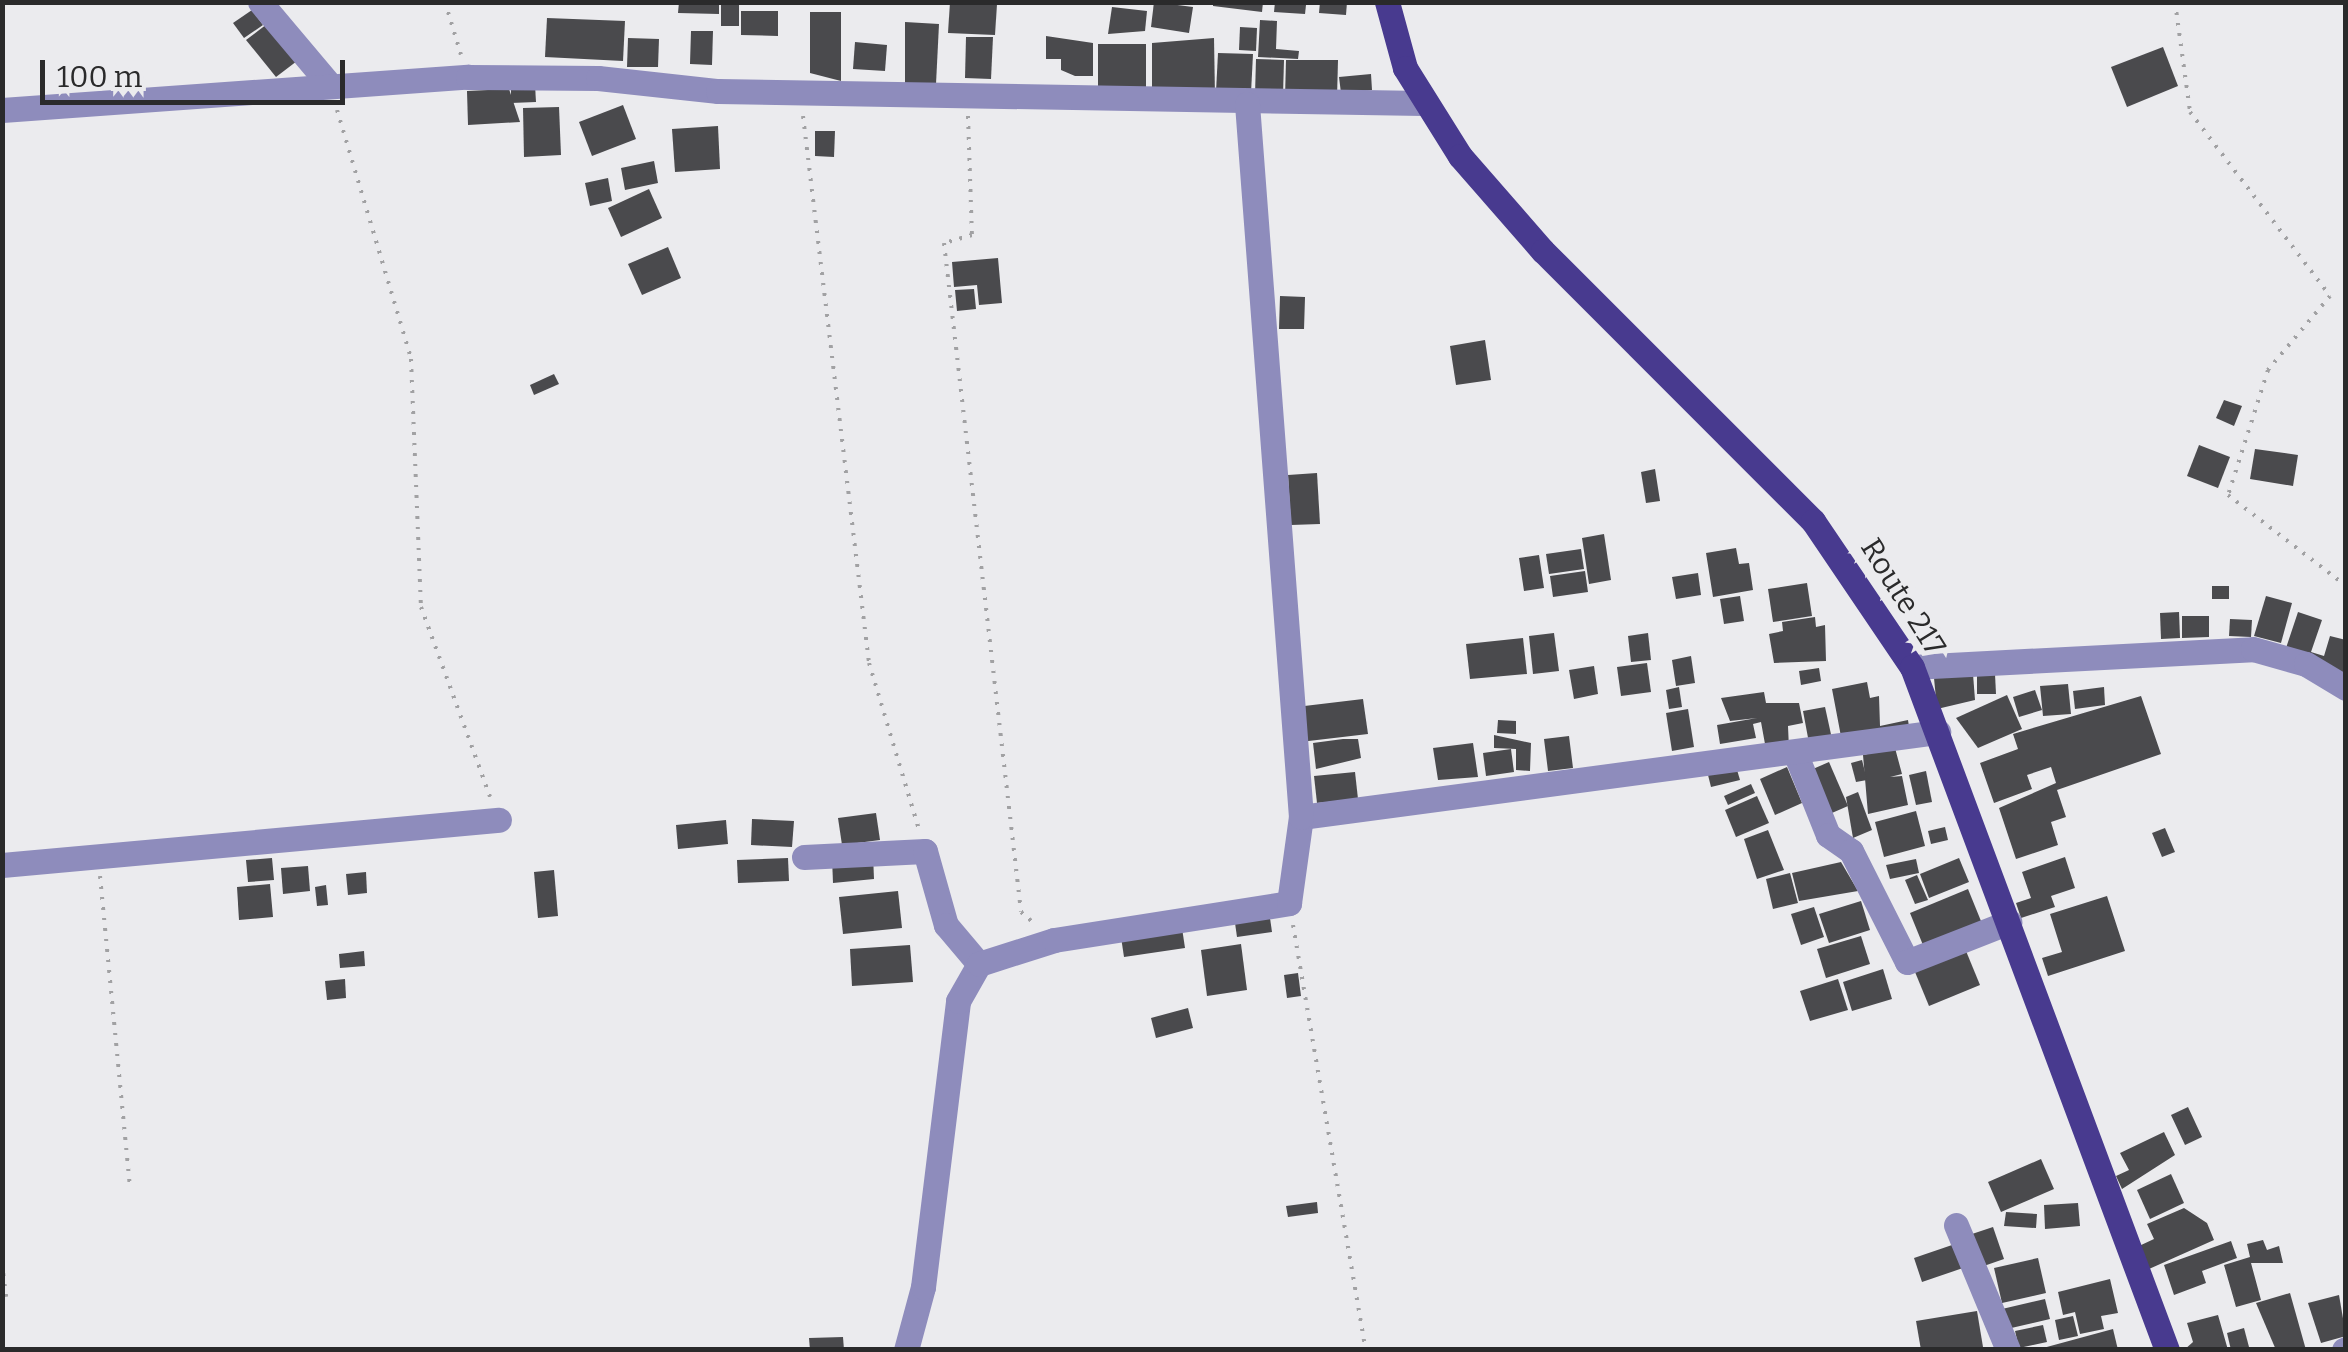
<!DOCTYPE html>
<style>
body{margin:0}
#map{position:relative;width:2348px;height:1352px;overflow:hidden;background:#ebebee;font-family:Bitter,serif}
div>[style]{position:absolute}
.building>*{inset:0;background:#4a4a4d}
.path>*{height:4px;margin-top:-2px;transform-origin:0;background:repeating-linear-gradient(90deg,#a1a1a3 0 2.5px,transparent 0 10.5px)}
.minor>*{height:25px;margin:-12.5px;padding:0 12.5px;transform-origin:12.5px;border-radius:12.5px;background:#8e8cbc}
.major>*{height:25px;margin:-12.5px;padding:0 12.5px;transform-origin:12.5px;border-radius:12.5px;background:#483a8f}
span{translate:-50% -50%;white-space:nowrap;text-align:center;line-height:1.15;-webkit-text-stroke:10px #ebebee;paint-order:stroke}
.street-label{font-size:30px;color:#2a2a2b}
.frame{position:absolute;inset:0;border:5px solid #2a2a2b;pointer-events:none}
.scale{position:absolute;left:40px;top:60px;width:305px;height:45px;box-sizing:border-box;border:5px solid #2a2a2b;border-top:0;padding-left:12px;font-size:30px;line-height:35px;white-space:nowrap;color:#2a2a2b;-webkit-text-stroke:8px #ebebee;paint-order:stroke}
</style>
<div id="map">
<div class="building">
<div style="clip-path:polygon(679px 2px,719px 2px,719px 14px,678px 13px)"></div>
<div style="clip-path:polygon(721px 2px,739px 2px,739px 26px,721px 26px)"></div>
<div style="clip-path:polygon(950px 2px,997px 4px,995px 35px,948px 33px)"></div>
<div style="clip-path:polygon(1154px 2px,1193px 7px,1189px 33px,1151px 27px)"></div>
<div style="clip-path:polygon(1213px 2px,1263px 2px,1262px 12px,1213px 6px)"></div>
<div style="clip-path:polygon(1275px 2px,1306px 5px,1305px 14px,1274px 12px)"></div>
<div style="clip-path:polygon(1320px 2px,1347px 2px,1346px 15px,1319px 13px)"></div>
<div style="clip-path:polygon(1112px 7px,1147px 11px,1145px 31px,1108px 34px)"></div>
<div style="clip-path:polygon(252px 10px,263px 25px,244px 38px,233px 23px)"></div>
<div style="clip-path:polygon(741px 11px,778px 11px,778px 36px,741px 35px)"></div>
<div style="clip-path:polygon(810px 12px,841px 12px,841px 81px,810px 73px)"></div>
<div style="clip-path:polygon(547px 18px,625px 21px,623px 61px,545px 57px)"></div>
<div style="clip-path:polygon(1260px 20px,1277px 21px,1276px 49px,1299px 51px,1298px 59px,1258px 57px)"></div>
<div style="clip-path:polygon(905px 22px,939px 24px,936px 84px,905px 83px)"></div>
<div style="clip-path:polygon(267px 24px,297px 61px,276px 77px,246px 40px)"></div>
<div style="clip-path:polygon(1240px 27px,1257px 28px,1256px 51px,1239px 50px)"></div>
<div style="clip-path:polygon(691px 31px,713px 31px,712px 65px,690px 64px)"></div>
<div style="clip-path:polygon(1046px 36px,1093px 43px,1093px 76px,1075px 76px,1061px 70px,1061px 59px,1046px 59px)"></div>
<div style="clip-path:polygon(966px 37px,993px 37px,991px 79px,965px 78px)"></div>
<div style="clip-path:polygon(628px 38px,659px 39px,658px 67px,627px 67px)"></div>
<div style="clip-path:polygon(1214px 38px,1215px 97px,1152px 93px,1152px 43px)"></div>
<div style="clip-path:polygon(855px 42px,887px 45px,885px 71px,853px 69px)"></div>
<div style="clip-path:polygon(1098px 44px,1146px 44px,1146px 88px,1098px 88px)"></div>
<div style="clip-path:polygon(2163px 47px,2178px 86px,2127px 107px,2111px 67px)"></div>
<div style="clip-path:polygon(1218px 53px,1253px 54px,1251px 93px,1216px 92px)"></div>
<div style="clip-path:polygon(1256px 59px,1284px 60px,1283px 95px,1255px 95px)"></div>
<div style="clip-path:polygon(1286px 60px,1338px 60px,1337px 98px,1285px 98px)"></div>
<div style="clip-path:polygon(1371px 74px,1372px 90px,1341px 93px,1339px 77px)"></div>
<div style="clip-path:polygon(535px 85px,536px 102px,511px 103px,511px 86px)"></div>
<div style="clip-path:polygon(509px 89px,520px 122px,468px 125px,467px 91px)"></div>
<div style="clip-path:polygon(623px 105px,636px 139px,592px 156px,579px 122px)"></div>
<div style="clip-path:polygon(559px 107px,561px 155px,524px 157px,523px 108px)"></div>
<div style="clip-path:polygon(718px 126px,720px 169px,675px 172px,672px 129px)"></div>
<div style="clip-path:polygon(815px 131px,835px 131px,834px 157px,815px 156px)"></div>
<div style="clip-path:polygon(654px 161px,658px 183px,625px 190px,621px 168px)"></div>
<div style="clip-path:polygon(608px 178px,612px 201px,590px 206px,585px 183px)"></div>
<div style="clip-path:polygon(649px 189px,662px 218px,621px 237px,608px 208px)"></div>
<div style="clip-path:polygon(668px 247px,681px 278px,642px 295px,628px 264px)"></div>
<div style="clip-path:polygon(998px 258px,1002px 303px,979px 305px,977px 285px,954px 287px,952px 262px)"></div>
<div style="clip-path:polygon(974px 289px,976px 309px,957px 311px,955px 290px)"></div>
<div style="clip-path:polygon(1280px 296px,1305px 297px,1304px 329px,1279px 329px)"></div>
<div style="clip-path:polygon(1485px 340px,1491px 380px,1456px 385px,1450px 346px)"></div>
<div style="clip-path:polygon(554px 374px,559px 384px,534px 395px,530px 385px)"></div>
<div style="clip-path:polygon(2224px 400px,2242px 406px,2234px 426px,2216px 418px)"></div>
<div style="clip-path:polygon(2199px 445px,2230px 457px,2218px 488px,2187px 476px)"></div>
<div style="clip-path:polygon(2255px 449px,2298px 455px,2293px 486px,2250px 479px)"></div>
<div style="clip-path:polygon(1655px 469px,1660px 501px,1646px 503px,1641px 472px)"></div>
<div style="clip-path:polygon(1317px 473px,1320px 524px,1291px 525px,1288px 475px)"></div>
<div style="clip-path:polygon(1604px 534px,1611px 580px,1589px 584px,1582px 538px)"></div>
<div style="clip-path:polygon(1736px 548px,1739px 564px,1749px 563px,1753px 590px,1713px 597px,1706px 553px)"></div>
<div style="clip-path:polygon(1581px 549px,1584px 569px,1549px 574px,1546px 554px)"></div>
<div style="clip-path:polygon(1539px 555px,1544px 588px,1524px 591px,1519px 558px)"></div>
<div style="clip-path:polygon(1585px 571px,1588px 592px,1553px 597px,1550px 576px)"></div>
<div style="clip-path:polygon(1698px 573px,1701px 595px,1676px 599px,1672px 577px)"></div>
<div style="clip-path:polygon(1807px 583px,1812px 616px,1773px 622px,1768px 589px)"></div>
<div style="clip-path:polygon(2212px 586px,2229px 586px,2229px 599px,2212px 599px)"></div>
<div style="clip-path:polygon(1740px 596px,1744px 621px,1724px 624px,1720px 599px)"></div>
<div style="clip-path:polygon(2266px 596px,2292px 603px,2281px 643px,2254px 636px)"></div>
<div style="clip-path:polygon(2179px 612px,2180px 638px,2161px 639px,2160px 613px)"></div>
<div style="clip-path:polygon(2298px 612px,2322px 620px,2311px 652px,2324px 656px,2330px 636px,2346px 640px,2346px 674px,2285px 651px)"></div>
<div style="clip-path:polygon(2182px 616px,2209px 616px,2209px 637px,2182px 638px)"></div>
<div style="clip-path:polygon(1815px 617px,1816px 627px,1825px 625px,1826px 661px,1774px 663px,1769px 634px,1783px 631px,1782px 622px)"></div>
<div style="clip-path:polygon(2230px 619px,2252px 620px,2251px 637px,2229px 636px)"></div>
<div style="clip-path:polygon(1554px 633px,1559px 671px,1533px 674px,1529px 636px)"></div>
<div style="clip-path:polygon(1648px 633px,1651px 660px,1631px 662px,1628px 636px)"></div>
<div style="clip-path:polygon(1523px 638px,1527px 674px,1470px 679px,1466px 644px)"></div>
<div style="clip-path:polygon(1691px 656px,1695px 683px,1676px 686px,1672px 660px)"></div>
<div style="clip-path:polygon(1647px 663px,1651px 692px,1621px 696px,1617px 667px)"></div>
<div style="clip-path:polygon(1594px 666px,1598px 694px,1574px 699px,1569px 670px)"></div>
<div style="clip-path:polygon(1819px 668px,1821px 681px,1801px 685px,1799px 671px)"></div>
<div style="clip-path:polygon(1973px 674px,1975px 700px,1937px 709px,1934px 678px)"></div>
<div style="clip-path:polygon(1977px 674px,1995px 674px,1996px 694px,1977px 694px)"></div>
<div style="clip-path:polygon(1867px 682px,1870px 698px,1879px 696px,1880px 726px,1908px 720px,1910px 733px,1843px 747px,1832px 689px)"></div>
<div style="clip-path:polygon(2068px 684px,2071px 714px,2043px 716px,2040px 686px)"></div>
<div style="clip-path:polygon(1679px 687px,1682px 707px,1669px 709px,1666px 690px)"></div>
<div style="clip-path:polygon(2104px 687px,2105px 705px,2075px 709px,2073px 691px)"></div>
<div style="clip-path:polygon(2035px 690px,2042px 710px,2019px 717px,2013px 697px)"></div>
<div style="clip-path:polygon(1764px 692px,1766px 703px,1799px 703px,1803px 723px,1788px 726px,1789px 749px,1765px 744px,1761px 722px,1753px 724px,1756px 738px,1720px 744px,1717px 725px,1757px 718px,1730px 721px,1721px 698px)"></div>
<div style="clip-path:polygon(2007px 695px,2022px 729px,1978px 748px,1956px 718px)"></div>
<div style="clip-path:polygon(2141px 696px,2161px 754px,2057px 790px,2066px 817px,2051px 822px,2058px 845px,2016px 859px,1999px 808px,2056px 783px,2051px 767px,2027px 775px,2032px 789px,1994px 803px,1980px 763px,2018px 749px,2013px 734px)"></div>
<div style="clip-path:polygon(1363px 699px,1368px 734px,1300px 742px,1296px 707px)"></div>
<div style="clip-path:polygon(1825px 707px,1832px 739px,1809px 743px,1803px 711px)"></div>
<div style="clip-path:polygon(1688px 709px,1694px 747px,1672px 751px,1666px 713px)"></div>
<div style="clip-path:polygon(1498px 720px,1516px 721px,1516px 734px,1497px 733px)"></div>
<div style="clip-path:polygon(1494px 735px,1531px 743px,1530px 771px,1516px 770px,1516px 749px,1494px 748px)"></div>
<div style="clip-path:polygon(1569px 736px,1573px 768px,1548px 771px,1544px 739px)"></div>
<div style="clip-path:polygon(1343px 739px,1358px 739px,1361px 758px,1316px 769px,1313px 743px)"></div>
<div style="clip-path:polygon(1473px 743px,1478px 777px,1438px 780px,1433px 748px)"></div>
<div style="clip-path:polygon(1895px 748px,1902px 774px,1890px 777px,1902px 776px,1908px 805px,1868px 814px,1863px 755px)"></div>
<div style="clip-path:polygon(1511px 749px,1514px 772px,1486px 776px,1483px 753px)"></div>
<div style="clip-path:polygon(1862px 760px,1867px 780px,1856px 782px,1851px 763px)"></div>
<div style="clip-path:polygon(1829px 762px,1848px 806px,1825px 816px,1806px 772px)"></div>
<div style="clip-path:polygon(1735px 763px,1740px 780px,1711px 787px,1707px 771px)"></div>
<div style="clip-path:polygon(1787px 767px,1802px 803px,1775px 815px,1760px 779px)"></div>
<div style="clip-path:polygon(1926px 771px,1932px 802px,1916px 805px,1909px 775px)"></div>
<div style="clip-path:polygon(1355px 772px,1358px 799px,1317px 803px,1314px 776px)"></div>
<div style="clip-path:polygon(1751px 784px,1755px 793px,1728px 805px,1724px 796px)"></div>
<div style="clip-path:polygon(1858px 792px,1872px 830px,1853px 838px,1846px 797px)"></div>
<div style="clip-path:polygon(1757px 796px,1769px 823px,1736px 837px,1725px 810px)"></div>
<div style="clip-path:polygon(1916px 811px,1925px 846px,1884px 857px,1875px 822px)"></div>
<div style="clip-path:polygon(876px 813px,880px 840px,842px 845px,838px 818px)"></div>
<div style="clip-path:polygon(752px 819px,794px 821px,792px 847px,751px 845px)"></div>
<div style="clip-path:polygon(726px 820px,728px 844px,678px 849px,676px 825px)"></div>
<div style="clip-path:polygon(1945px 827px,1948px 840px,1931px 844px,1928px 831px)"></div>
<div style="clip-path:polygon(2165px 828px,2175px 852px,2162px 857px,2152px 833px)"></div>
<div style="clip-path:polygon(1768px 830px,1784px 870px,1757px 879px,1744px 839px)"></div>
<div style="clip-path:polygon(873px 855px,874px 879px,833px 883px,832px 858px)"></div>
<div style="clip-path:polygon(2065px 857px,2075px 888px,2051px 896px,2055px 907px,2021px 918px,2016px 903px,2031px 898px,2022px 872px)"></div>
<div style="clip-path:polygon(272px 858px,274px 880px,248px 882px,246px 860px)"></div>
<div style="clip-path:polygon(788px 858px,789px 881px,738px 883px,737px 860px)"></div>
<div style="clip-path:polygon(1959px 858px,1969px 882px,1929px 898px,1920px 874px)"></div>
<div style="clip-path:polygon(1916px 859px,1919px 873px,1890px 879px,1886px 865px)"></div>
<div style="clip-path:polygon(1841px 862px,1858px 891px,1799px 901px,1792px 873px)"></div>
<div style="clip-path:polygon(308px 866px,310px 891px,283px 894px,281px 868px)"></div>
<div style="clip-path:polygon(554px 870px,558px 916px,538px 918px,534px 872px)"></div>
<div style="clip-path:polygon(366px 872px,367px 893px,348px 895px,346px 874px)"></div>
<div style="clip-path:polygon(1790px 873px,1798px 903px,1773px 909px,1766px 879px)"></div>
<div style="clip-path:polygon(1917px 875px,1928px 900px,1915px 904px,1905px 880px)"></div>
<div style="clip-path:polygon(270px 884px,273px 917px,239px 920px,237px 887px)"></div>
<div style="clip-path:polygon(326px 885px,328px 905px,317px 906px,315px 887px)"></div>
<div style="clip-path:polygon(1968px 889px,1983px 926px,1925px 950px,1910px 913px)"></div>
<div style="clip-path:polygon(898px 891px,902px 928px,843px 934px,839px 897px)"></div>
<div style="clip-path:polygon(2107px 896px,2125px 951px,2048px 976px,2042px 958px,2062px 952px,2050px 914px)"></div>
<div style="clip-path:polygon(1861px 901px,1870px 930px,1829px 943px,1819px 914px)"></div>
<div style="clip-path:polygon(1814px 907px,1824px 937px,1801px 945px,1791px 914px)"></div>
<div style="clip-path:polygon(1269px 911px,1272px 932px,1237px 937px,1234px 916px)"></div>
<div style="clip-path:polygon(1182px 928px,1185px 948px,1124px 957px,1121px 937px)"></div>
<div style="clip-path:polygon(1861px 936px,1870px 964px,1826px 978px,1817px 949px)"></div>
<div style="clip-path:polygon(1241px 944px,1247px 990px,1207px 996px,1201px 950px)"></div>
<div style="clip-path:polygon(910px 945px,913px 982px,852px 986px,850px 949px)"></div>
<div style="clip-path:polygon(364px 951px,365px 966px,340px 968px,339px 954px)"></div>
<div style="clip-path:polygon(1966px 951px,1980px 985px,1929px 1006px,1915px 972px)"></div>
<div style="clip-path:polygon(1883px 969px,1892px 999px,1852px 1011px,1843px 982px)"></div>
<div style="clip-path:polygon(1298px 973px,1301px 996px,1287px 998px,1284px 975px)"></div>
<div style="clip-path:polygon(345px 979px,346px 998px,327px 1000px,325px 981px)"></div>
<div style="clip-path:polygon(1838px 979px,1848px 1010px,1810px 1021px,1800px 991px)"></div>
<div style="clip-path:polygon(1188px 1008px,1193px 1028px,1156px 1038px,1151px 1018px)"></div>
<div style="clip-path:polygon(2188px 1107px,2202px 1137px,2185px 1145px,2171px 1115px)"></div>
<div style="clip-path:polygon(2164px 1132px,2175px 1155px,2122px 1189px,2116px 1176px,2129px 1170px,2120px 1153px)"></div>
<div style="clip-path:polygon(2041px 1159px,2054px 1189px,2001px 1212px,1988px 1182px)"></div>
<div style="clip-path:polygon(2171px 1174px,2184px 1203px,2150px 1219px,2137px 1190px)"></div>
<div style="clip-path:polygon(1317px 1202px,1318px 1213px,1288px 1217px,1286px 1206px)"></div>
<div style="clip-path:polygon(2078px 1203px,2080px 1226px,2045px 1229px,2044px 1205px)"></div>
<div style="clip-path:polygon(2184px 1208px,2207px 1223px,2214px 1240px,2149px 1269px,2139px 1246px,2154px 1239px,2147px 1224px)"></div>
<div style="clip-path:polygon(2006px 1212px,2037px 1214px,2036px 1228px,2004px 1226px)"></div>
<div style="clip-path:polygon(1993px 1227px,2004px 1259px,1978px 1268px,1966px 1236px)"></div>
<div style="clip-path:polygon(2263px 1240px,2267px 1250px,2279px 1246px,2283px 1263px,2251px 1263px,2261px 1300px,2236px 1307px,2224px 1265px,2250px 1257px,2247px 1244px)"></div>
<div style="clip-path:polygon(2231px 1241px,2237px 1258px,2202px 1271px,2206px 1283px,2174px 1295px,2164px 1265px)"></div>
<div style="clip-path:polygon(1955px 1244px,1963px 1268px,1922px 1282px,1914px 1258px)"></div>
<div style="clip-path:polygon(2038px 1258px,2046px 1293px,2002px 1303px,1994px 1268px)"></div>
<div style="clip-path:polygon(2110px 1279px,2118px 1313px,2101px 1316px,2104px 1329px,2080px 1334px,2075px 1312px,2063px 1315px,2058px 1292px)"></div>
<div style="clip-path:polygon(2290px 1293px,2306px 1350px,2276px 1350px,2256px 1303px)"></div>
<div style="clip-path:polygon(2339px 1295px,2346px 1336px,2321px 1343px,2308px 1303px)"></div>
<div style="clip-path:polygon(2045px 1299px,2050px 1319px,2007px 1329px,2002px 1309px)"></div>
<div style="clip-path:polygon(1977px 1311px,1983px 1347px,1921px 1350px,1916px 1321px)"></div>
<div style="clip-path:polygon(2218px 1315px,2228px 1350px,2184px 1350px,2193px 1342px,2187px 1323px)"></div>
<div style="clip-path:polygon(2073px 1316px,2078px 1336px,2059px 1340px,2055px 1320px)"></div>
<div style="clip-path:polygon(2043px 1325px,2047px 1342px,2019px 1348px,2015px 1331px)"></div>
<div style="clip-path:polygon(2244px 1328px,2249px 1347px,2231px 1350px,2227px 1333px)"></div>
<div style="clip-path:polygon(2113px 1329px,2118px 1350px,2044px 1350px,2043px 1348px)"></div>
<div style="clip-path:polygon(843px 1337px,844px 1350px,810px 1350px,809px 1338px)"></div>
</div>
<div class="path">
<div style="left:445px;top:2px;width:55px;rotate:73.2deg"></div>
<div style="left:2175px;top:2px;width:111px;rotate:82.2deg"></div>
<div style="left:2190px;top:112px;width:231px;rotate:52.7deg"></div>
<div style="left:2330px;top:296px;width:97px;rotate:130deg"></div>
<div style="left:2268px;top:370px;width:131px;rotate:107.7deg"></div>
<div style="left:2228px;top:495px;width:149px;rotate:37.6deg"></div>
<div style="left:337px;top:110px;width:260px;rotate:73.4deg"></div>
<div style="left:411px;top:359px;width:248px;rotate:87.7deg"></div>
<div style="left:421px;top:607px;width:202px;rotate:70deg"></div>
<div style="left:803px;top:116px;width:551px;rotate:83.12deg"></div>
<div style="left:869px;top:663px;width:174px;rotate:73.3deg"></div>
<div style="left:968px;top:116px;width:119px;rotate:88.1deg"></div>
<div style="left:972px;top:235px;width:29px;rotate:164deg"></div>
<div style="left:944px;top:243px;width:673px;rotate:83.43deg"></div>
<div style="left:1021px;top:912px;width:18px;rotate:41deg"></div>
<div style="left:100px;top:876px;width:311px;rotate:84.5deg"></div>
<div style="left:1293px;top:925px;width:431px;rotate:80.3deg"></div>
<div style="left:2px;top:1263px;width:34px;rotate:83deg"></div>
</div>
<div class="minor">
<div style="left:260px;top:2px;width:109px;rotate:49.9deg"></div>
<div style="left:2px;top:110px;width:467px;rotate:-4.1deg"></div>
<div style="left:468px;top:77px;width:130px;rotate:0.4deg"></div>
<div style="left:598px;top:78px;width:121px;rotate:6.2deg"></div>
<div style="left:718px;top:91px;width:705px;rotate:0.98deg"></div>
<div style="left:1912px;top:667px;width:341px;rotate:-3deg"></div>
<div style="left:2253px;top:649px;width:55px;rotate:15.8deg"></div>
<div style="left:2306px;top:664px;width:47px;rotate:31deg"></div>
<div style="left:1796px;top:755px;width:86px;rotate:68.2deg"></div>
<div style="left:1828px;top:835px;width:28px;rotate:35deg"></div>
<div style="left:1851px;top:851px;width:124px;rotate:63.2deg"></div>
<div style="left:1907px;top:962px;width:110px;rotate:-21.4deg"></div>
<div style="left:1301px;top:817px;width:643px;rotate:-7.6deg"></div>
<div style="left:804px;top:857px;width:121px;rotate:-2.8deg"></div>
<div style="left:925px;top:851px;width:77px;rotate:74.2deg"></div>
<div style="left:946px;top:925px;width:51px;rotate:49.8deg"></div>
<div style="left:2px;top:865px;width:499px;rotate:-5.2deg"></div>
<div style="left:1956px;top:1225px;width:135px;rotate:67.4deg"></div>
<div style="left:906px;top:1350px;width:65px;rotate:-74.9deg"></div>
<div style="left:923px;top:1287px;width:288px;rotate:-83deg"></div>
<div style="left:958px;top:1001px;width:43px;rotate:-60.4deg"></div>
<div style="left:979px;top:964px;width:79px;rotate:-17.7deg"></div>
<div style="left:1054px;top:940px;width:238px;rotate:-8.9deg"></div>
<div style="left:1289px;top:903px;width:87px;rotate:-82.1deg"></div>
<div style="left:1301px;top:817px;width:715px;rotate:-94.33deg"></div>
<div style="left:2344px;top:1350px;width:2px;rotate:-27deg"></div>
</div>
<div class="major">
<div style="left:1387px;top:2px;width:68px;rotate:74.7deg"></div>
<div style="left:1405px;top:68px;width:104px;rotate:58deg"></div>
<div style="left:1460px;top:156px;width:126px;rotate:48.9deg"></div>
<div style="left:1543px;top:251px;width:382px;rotate:45deg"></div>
<div style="left:1813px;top:521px;width:176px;rotate:55.9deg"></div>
<div style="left:1912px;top:667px;width:729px;rotate:69.53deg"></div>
</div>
<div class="street-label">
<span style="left:1903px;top:597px;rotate:58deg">Route 217</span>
</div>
<div class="frame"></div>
<div class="scale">100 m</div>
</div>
